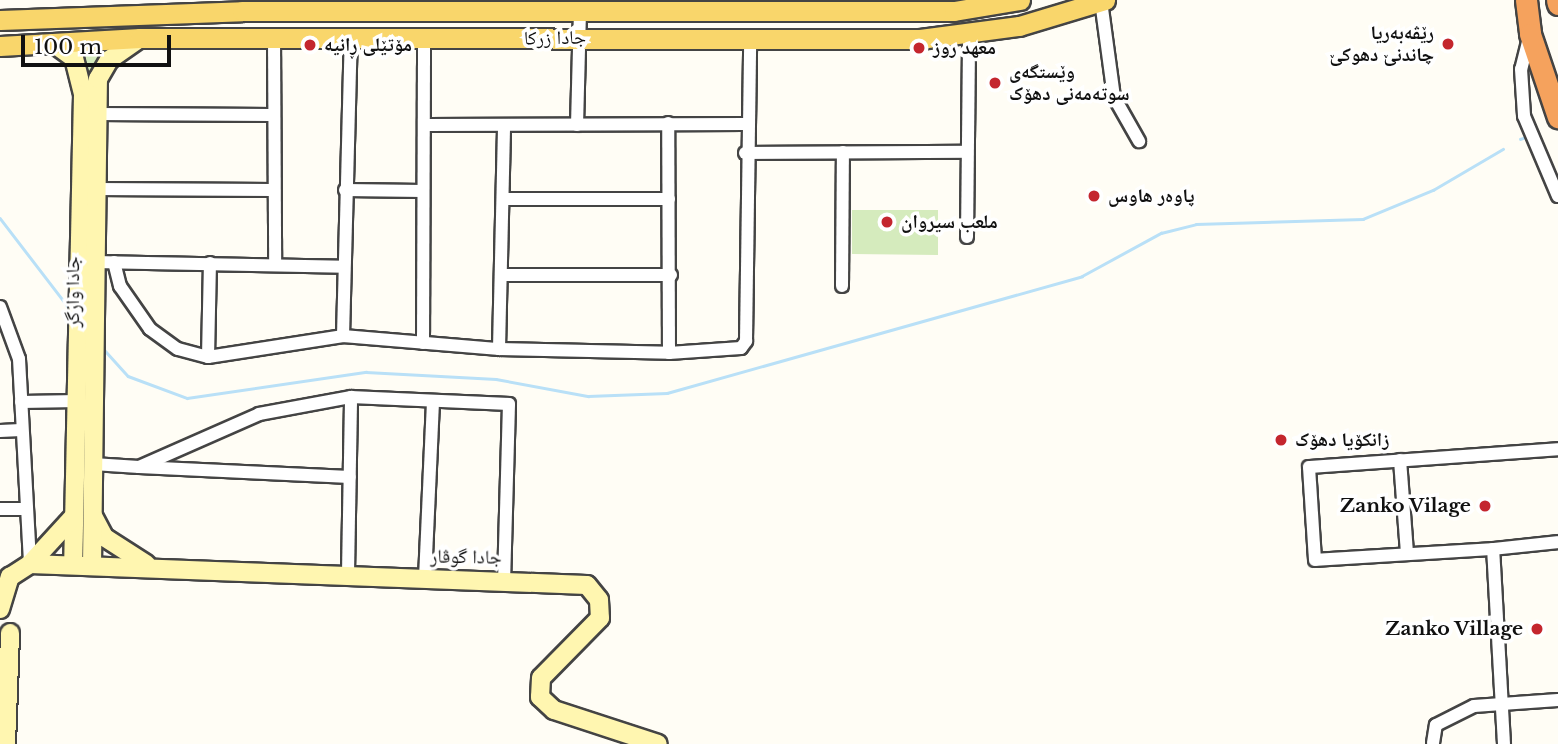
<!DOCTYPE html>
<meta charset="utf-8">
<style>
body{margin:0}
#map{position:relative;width:1558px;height:744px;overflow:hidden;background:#fffdf5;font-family:"Libre Baskerville","Noto Naskh Arabic",serif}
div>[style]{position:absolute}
.green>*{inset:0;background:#d5ebbd}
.stream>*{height:2.5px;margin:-1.25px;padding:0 1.25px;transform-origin:1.25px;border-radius:1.25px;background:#b9e0f7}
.roads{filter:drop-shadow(2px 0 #444) drop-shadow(-2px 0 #444) drop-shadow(0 2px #444) drop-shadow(0 -2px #444)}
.street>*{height:12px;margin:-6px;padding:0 6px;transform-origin:6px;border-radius:6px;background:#fff}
.secondary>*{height:18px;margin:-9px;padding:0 9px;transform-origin:9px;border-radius:9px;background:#fff6b0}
.primary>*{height:19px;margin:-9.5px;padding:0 9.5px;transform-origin:9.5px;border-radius:9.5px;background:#f9d66b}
.highway>*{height:21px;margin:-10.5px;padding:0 10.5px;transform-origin:10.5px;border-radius:10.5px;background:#f5a25d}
.dots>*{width:19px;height:19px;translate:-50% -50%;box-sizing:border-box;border:4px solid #fff;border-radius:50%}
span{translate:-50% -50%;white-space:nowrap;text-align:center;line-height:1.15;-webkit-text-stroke:7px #fff;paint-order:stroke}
.poi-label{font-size:19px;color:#111;font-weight:700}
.right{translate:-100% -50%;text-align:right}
.left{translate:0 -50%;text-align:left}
.street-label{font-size:19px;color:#111}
.scale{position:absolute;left:21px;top:35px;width:150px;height:32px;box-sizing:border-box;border:4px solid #111;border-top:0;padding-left:9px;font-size:21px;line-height:24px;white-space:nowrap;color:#111;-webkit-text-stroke:5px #fff;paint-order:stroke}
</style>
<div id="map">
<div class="green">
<div style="clip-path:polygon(109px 49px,96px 77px,86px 77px,74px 51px)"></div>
<div style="clip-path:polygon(852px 210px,938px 210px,938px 255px,852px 254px)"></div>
</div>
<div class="stream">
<div style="left:1520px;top:139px;width:3px;rotate:-18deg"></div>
<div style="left:0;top:218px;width:118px;rotate:52.5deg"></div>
<div style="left:101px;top:346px;width:40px;rotate:48deg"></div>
<div style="left:128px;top:376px;width:63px;rotate:20.4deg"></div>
<div style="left:187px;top:398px;width:181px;rotate:-8.3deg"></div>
<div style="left:366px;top:372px;width:130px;rotate:3.1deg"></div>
<div style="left:496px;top:379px;width:94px;rotate:10.5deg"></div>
<div style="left:588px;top:396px;width:79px;rotate:-2.2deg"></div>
<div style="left:667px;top:393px;width:431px;rotate:-15.7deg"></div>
<div style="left:1082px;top:276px;width:90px;rotate:-28.6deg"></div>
<div style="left:1161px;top:233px;width:36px;rotate:-14deg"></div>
<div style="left:1196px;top:224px;width:167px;rotate:-1.7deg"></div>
<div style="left:1363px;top:219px;width:76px;rotate:-22.5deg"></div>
<div style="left:1433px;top:190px;width:81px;rotate:-30.4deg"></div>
</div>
<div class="roads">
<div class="street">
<div style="left:1101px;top:1px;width:97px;rotate:82.3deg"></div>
<div style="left:1114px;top:97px;width:51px;rotate:60.4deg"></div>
<div style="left:274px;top:38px;width:226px;rotate:89.7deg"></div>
<div style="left:1529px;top:38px;width:32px;rotate:104deg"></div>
<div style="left:1521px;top:69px;width:47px;rotate:86.3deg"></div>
<div style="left:1524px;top:116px;width:87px;rotate:67deg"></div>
<div style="left:97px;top:114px;width:175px;rotate:0.3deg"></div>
<div style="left:426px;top:125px;width:320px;rotate:-0.2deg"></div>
<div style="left:577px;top:125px;width:111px;rotate:-88.5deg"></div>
<div style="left:745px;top:153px;width:221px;rotate:-0.3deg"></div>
<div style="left:95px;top:189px;width:178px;rotate:0.3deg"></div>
<div style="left:345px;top:190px;width:78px;rotate:0.7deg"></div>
<div style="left:503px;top:199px;width:166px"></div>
<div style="left:967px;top:237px;width:202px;rotate:-89.4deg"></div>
<div style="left:94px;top:262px;width:250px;rotate:1.1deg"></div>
<div style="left:114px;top:262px;width:25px;rotate:76deg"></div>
<div style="left:120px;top:286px;width:52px;rotate:55.1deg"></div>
<div style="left:150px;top:329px;width:34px;rotate:36deg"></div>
<div style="left:178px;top:349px;width:31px;rotate:15deg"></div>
<div style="left:208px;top:357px;width:94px;rotate:-88.8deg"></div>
<div style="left:501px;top:275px;width:170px"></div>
<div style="left:842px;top:286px;width:134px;rotate:-89.6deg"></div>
<div style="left:0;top:307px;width:55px;rotate:69.9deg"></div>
<div style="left:19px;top:359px;width:205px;rotate:86.9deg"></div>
<div style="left:343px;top:336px;width:298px;rotate:-88.5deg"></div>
<div style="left:423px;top:343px;width:303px;rotate:-89.8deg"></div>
<div style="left:499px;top:349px;width:223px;rotate:-88.7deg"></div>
<div style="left:669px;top:353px;width:72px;rotate:-4deg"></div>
<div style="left:741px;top:348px;width:9px;rotate:-54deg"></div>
<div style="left:746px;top:341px;width:304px;rotate:-89.2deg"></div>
<div style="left:208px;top:357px;width:137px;rotate:-8.8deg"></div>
<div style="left:343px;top:336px;width:157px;rotate:4.8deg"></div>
<div style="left:499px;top:349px;width:170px;rotate:1.3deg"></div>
<div style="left:669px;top:353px;width:230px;rotate:-90.2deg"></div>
<div style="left:21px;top:402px;width:57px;rotate:-1deg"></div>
<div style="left:0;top:431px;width:21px;rotate:-3deg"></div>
<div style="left:1400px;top:460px;width:94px;rotate:85.7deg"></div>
<div style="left:93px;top:464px;width:46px;rotate:3.7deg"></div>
<div style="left:139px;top:467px;width:131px;rotate:-23.8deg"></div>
<div style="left:259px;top:414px;width:94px;rotate:-10.5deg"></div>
<div style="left:351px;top:397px;width:158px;rotate:2.5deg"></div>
<div style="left:509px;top:404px;width:174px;rotate:91.6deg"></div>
<div style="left:139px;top:467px;width:211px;rotate:2.7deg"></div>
<div style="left:0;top:509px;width:26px"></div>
<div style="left:1493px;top:549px;width:65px;rotate:-6.1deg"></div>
<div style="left:348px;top:573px;width:176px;rotate:-89deg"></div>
<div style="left:425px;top:578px;width:176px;rotate:-87.4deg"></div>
<div style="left:1433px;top:743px;width:18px;rotate:-81deg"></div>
<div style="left:1436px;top:725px;width:42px;rotate:-26.6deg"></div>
<div style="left:1474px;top:706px;width:84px;rotate:-4.1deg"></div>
<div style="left:1504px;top:744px;width:195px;rotate:-93.2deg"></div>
<div style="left:1493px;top:549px;width:178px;rotate:176.5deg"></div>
<div style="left:1315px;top:560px;width:93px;rotate:-93.7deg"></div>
<div style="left:1309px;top:467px;width:250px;rotate:-4.1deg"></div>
</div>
<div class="secondary">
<div style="left:53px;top:43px;width:26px;rotate:36deg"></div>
<div style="left:74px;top:58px;width:38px;rotate:76deg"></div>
<div style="left:83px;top:95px;width:470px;rotate:91.2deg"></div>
<div style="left:93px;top:516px;width:24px;rotate:62deg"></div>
<div style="left:104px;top:537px;width:50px;rotate:32.7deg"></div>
<div style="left:30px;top:564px;width:65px;rotate:-47.5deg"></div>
<div style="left:92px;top:565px;width:486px;rotate:-89.3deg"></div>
<div style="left:98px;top:79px;width:22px;rotate:-60deg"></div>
<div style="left:109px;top:60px;width:38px;rotate:-35deg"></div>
<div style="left:0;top:609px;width:34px;rotate:-73deg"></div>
<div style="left:10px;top:577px;width:24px;rotate:-33deg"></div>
<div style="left:30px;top:564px;width:557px;rotate:2.16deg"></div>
<div style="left:587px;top:585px;width:19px;rotate:51deg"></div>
<div style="left:599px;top:600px;width:18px;rotate:87deg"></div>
<div style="left:600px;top:618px;width:84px;rotate:134.5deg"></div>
<div style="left:541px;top:678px;width:19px;rotate:93deg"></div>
<div style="left:540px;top:697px;width:19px;rotate:43deg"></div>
<div style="left:554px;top:710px;width:109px;rotate:18.1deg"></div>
<div style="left:6px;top:744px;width:111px;rotate:-87.9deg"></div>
</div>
<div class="primary">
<div style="left:0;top:20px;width:242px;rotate:-2.1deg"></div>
<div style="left:242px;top:11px;width:712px"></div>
<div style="left:954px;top:11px;width:67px;rotate:-9.5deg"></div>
<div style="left:0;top:46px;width:140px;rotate:-3.3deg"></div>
<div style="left:140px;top:38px;width:780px;rotate:0.07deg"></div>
<div style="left:920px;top:39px;width:100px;rotate:-7.5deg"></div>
<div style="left:1019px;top:26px;width:90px;rotate:-16.8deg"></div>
</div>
<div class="highway">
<div style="left:1526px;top:0;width:34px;rotate:83deg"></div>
<div style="left:1530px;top:34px;width:88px;rotate:71.4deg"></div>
<div style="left:1557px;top:0;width:4px;rotate:76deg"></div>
</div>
</div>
<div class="dots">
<div style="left:1448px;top:44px;background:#c4262e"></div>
<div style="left:310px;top:45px;background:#c4262e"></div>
<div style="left:919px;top:48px;background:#c4262e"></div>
<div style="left:995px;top:83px;background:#c4262e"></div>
<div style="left:1094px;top:196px;background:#c4262e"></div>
<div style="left:887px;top:222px;background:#c4262e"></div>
<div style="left:1281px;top:440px;background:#c4262e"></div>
<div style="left:1485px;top:506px;background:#c4262e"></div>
<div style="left:1537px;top:629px;background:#c4262e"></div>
</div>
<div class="poi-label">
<span class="right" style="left:1434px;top:44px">رێڤەبەریا<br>چاندنێ دهوکێ</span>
<span class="left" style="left:324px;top:45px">مۆتێلی ڕانیە</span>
<span class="left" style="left:933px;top:48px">معهد روز</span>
<span class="left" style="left:1009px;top:83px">وێستگەی<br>سوتەمەنی دهۆک</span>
<span class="left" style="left:1108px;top:196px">پاوەر هاوس</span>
<span class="left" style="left:901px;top:222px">ملعب سيروان</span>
<span class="left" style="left:1295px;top:440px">زانکۆیا دهۆک</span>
<span class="right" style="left:1471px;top:506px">Zanko Vilage</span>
<span class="right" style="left:1523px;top:629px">Zanko Village</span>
</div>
<div class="street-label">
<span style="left:555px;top:38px;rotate:-1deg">جادا زرکا</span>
<span style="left:73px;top:292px;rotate:-90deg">جادا وارگر</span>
<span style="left:466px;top:557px;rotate:1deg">جادا گوڤار</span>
</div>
<div class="scale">100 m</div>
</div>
